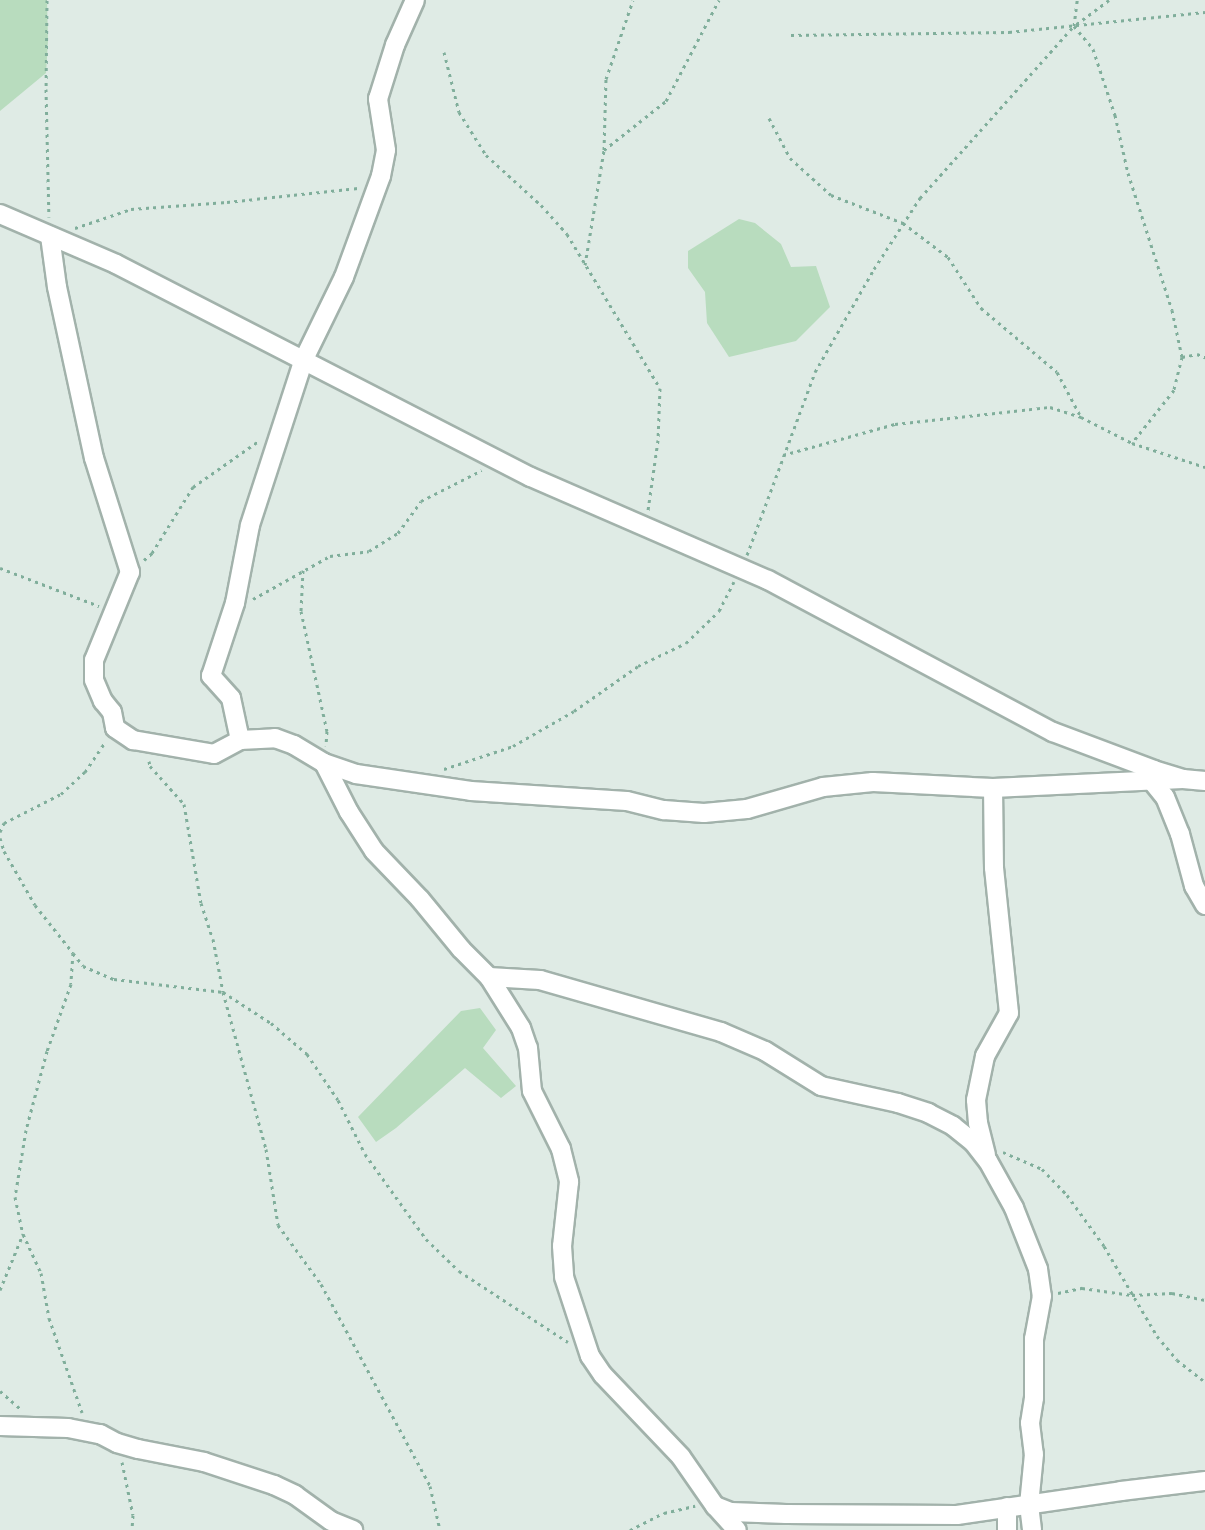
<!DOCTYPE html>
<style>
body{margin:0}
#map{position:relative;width:1205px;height:1530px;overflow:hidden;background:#dfebe5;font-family:"Open Sans",sans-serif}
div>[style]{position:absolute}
.green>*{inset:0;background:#b8dcbe}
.path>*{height:3px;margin-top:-1.5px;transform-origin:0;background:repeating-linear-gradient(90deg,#80ae9b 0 3px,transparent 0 7.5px)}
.roads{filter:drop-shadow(2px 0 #a2b2ab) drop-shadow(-2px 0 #a2b2ab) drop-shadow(0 2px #a2b2ab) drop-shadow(0 -2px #a2b2ab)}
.minor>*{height:18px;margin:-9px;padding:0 9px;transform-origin:9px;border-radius:9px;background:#fff}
span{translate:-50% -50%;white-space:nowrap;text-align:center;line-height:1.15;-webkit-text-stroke:4.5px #f0f7f3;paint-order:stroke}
</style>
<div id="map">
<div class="green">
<div style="clip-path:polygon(0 0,47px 0,48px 41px,46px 73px,0 111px)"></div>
<div style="clip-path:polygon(739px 219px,755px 223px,781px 244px,791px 267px,816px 266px,830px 307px,796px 341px,729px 357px,707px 323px,705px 292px,688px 268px,688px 251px)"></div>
<div style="clip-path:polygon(480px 1008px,496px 1030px,483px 1048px,516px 1086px,501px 1098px,465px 1068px,396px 1128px,376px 1142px,358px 1117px,461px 1011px)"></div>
</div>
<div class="path">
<div style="left:47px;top:0;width:89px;rotate:90.6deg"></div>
<div style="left:46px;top:89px;width:128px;rotate:88.7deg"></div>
<div style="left:1109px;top:0;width:44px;rotate:143.4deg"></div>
<div style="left:1074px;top:26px;width:30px;rotate:50deg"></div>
<div style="left:1093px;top:49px;width:70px;rotate:71.6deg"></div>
<div style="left:1115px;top:115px;width:59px;rotate:77.4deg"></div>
<div style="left:1128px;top:173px;width:144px;rotate:72.2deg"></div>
<div style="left:1172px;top:310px;width:48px;rotate:78deg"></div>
<div style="left:1182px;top:357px;width:34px;rotate:104deg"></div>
<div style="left:1174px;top:390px;width:68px;rotate:128.4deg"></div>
<div style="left:1132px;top:443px;width:77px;rotate:18.2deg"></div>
<div style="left:791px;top:35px;width:218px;rotate:-0.8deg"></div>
<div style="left:1009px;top:32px;width:197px;rotate:-5.8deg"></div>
<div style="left:444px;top:52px;width:62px;rotate:76deg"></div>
<div style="left:459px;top:112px;width:51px;rotate:57.9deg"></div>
<div style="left:486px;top:155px;width:74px;rotate:42.3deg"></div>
<div style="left:541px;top:205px;width:39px;rotate:48deg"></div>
<div style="left:567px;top:234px;width:180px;rotate:58.9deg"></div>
<div style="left:660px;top:388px;width:52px;rotate:92.2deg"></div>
<div style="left:658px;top:440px;width:71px;rotate:98.1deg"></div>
<div style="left:769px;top:118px;width:45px;rotate:62.3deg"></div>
<div style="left:790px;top:158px;width:55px;rotate:42.1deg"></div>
<div style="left:831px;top:195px;width:77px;rotate:21.3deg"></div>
<div style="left:903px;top:223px;width:56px;rotate:37.1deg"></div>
<div style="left:948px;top:257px;width:61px;rotate:57.1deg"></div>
<div style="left:981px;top:308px;width:99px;rotate:40.1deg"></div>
<div style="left:1057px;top:372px;width:51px;rotate:61.9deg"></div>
<div style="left:604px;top:150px;width:79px;rotate:-38.3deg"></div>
<div style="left:666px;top:101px;width:114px;rotate:-62.3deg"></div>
<div style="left:75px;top:228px;width:59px;rotate:-18.7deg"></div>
<div style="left:131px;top:209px;width:96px;rotate:-4.2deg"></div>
<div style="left:227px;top:202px;width:132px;rotate:-6.1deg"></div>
<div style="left:585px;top:265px;width:117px;rotate:-80.6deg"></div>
<div style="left:604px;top:150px;width:71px;rotate:-88.4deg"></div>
<div style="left:606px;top:79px;width:83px;rotate:-71.1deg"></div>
<div style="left:1182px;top:357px;width:15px;rotate:-11deg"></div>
<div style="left:1197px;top:354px;width:9px;rotate:21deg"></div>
<div style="left:783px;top:455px;width:116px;rotate:-15.5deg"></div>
<div style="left:895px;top:424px;width:156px;rotate:-6.3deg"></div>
<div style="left:1050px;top:407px;width:33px;rotate:18deg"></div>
<div style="left:1081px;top:417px;width:57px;rotate:27deg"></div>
<div style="left:747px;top:555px;width:195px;rotate:-69.6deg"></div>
<div style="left:815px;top:372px;width:119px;rotate:-60.2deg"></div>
<div style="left:874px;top:269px;width:85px;rotate:-57.1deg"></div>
<div style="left:920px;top:198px;width:231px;rotate:-48.2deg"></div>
<div style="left:1074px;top:26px;width:26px;rotate:-83deg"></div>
<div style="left:144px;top:560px;width:11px;rotate:-41deg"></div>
<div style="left:152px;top:553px;width:78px;rotate:-58.2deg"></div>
<div style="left:193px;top:487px;width:82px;rotate:-35deg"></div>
<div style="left:0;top:568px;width:106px;rotate:21deg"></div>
<div style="left:303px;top:570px;width:41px;rotate:92.8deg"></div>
<div style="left:301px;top:611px;width:123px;rotate:77.8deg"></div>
<div style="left:327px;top:731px;width:15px;rotate:94deg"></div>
<div style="left:253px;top:599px;width:88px;rotate:-29.2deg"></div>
<div style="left:330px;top:556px;width:39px;rotate:-7deg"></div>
<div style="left:369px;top:551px;width:34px;rotate:-32deg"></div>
<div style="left:398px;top:533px;width:39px;rotate:-54deg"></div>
<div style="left:421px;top:501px;width:68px;rotate:-26.9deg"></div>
<div style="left:149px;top:761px;width:5px;rotate:79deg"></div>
<div style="left:150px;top:766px;width:51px;rotate:48.2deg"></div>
<div style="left:184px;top:804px;width:100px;rotate:80.3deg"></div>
<div style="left:201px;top:903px;width:38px;rotate:72deg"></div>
<div style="left:213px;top:939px;width:54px;rotate:79.3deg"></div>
<div style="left:223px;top:992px;width:163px;rotate:74.7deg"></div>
<div style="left:266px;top:1149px;width:77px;rotate:81deg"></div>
<div style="left:278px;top:1225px;width:73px;rotate:53.9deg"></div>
<div style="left:321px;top:1284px;width:230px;rotate:61.6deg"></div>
<div style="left:430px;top:1486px;width:45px;rotate:77.2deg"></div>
<div style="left:444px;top:769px;width:73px;rotate:-18.4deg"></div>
<div style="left:513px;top:746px;width:70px;rotate:-29.8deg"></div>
<div style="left:574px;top:711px;width:78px;rotate:-35.1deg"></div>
<div style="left:638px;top:666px;width:53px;rotate:-25.6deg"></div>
<div style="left:686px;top:643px;width:46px;rotate:-44.1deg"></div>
<div style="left:719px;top:611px;width:33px;rotate:-63deg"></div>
<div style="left:0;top:832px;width:10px;rotate:-66deg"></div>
<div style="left:4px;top:823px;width:64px;rotate:-27deg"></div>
<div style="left:61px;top:794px;width:33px;rotate:-43deg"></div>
<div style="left:85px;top:772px;width:36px;rotate:-56deg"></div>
<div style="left:0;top:838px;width:14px;rotate:73deg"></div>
<div style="left:4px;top:851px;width:62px;rotate:60.1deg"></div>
<div style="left:35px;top:905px;width:61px;rotate:51.6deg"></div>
<div style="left:73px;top:953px;width:31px;rotate:94deg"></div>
<div style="left:71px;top:984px;width:71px;rotate:109.7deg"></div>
<div style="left:47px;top:1051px;width:82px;rotate:104.9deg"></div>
<div style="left:26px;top:1130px;width:68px;rotate:99.3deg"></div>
<div style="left:15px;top:1197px;width:38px;rotate:78deg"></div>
<div style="left:23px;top:1234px;width:43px;rotate:65.2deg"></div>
<div style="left:41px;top:1273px;width:46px;rotate:79.9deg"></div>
<div style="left:49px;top:1318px;width:100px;rotate:70.7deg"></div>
<div style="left:73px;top:953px;width:16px;rotate:52deg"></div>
<div style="left:83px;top:966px;width:34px;rotate:23deg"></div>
<div style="left:114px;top:979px;width:110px;rotate:6.8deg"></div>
<div style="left:223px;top:992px;width:57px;rotate:32.9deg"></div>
<div style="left:271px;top:1023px;width:48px;rotate:40.7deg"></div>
<div style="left:307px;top:1054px;width:55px;rotate:56deg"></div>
<div style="left:338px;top:1100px;width:60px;rotate:63.4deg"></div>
<div style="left:365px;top:1154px;width:105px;rotate:54.3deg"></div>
<div style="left:426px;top:1239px;width:46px;rotate:44.1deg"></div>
<div style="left:459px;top:1271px;width:130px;rotate:33.1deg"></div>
<div style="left:1003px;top:1152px;width:43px;rotate:23.6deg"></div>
<div style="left:1042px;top:1169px;width:36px;rotate:46deg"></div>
<div style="left:1067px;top:1195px;width:63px;rotate:54deg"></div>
<div style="left:1104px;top:1246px;width:104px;rotate:59.5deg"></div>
<div style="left:1157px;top:1336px;width:31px;rotate:50deg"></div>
<div style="left:1177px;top:1360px;width:36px;rotate:38deg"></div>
<div style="left:0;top:1290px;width:61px;rotate:-67.7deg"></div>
<div style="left:1058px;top:1293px;width:25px;rotate:-12deg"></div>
<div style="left:1082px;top:1288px;width:50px;rotate:8deg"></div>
<div style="left:1132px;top:1295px;width:40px;rotate:-2.9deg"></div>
<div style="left:1172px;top:1293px;width:34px;rotate:12deg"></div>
<div style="left:0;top:1391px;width:29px;rotate:41deg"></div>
<div style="left:122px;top:1462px;width:54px;rotate:78.3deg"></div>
<div style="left:133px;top:1515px;width:15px;rotate:94deg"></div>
<div style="left:630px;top:1530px;width:38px;rotate:-27deg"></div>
<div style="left:664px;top:1513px;width:32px;rotate:-13deg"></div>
</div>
<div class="roads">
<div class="minor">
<div style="left:0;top:214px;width:126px;rotate:23.3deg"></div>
<div style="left:116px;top:264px;width:466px;rotate:27.2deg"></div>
<div style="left:531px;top:477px;width:258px;rotate:23.5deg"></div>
<div style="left:768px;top:580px;width:323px;rotate:28.1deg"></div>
<div style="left:1053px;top:732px;width:108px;rotate:20.6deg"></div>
<div style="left:1154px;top:770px;width:30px;rotate:17deg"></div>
<div style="left:1183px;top:779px;width:22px;rotate:5deg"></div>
<div style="left:50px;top:236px;width:51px;rotate:82.2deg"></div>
<div style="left:57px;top:287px;width:175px;rotate:77.8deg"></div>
<div style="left:94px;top:458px;width:120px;rotate:72.5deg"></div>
<div style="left:130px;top:572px;width:95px;rotate:112.2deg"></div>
<div style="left:94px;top:660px;width:20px;rotate:90deg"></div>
<div style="left:94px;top:680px;width:23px;rotate:67deg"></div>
<div style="left:103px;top:701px;width:14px;rotate:51deg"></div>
<div style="left:112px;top:712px;width:16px;rotate:79deg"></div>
<div style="left:115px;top:728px;width:22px;rotate:34deg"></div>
<div style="left:133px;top:740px;width:82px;rotate:9.8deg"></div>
<div style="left:214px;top:754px;width:30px;rotate:-28deg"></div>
<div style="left:240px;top:740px;width:35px;rotate:-3deg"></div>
<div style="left:275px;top:738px;width:20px;rotate:20deg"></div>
<div style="left:294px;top:745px;width:35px;rotate:31deg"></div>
<div style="left:324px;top:763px;width:34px;rotate:19deg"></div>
<div style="left:356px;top:774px;width:116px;rotate:8.4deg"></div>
<div style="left:471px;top:791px;width:156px;rotate:3.7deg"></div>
<div style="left:627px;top:801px;width:38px;rotate:14deg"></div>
<div style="left:664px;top:810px;width:40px;rotate:4.3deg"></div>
<div style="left:704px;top:813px;width:43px;rotate:-5.3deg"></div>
<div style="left:747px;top:809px;width:79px;rotate:-16.1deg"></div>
<div style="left:823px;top:787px;width:50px;rotate:-5.7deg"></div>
<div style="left:873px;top:782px;width:120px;rotate:2.9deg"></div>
<div style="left:993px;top:788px;width:190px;rotate:-2.7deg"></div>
<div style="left:240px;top:740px;width:43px;rotate:-102.1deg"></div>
<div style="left:231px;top:698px;width:30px;rotate:-132deg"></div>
<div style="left:211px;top:676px;width:77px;rotate:-71.8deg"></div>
<div style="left:235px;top:603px;width:79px;rotate:-79.1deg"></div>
<div style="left:250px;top:525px;width:175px;rotate:-72deg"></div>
<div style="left:304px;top:359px;width:91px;rotate:-64deg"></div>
<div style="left:344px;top:277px;width:108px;rotate:-69.9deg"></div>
<div style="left:381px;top:176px;width:26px;rotate:-79deg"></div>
<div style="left:386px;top:150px;width:52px;rotate:-98.9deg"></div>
<div style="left:378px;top:99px;width:57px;rotate:-72.5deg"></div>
<div style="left:395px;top:45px;width:49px;rotate:-66deg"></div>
<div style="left:324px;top:763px;width:55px;rotate:63deg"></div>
<div style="left:349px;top:812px;width:46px;rotate:57.3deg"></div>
<div style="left:374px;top:851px;width:66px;rotate:46.2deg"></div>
<div style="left:420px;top:899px;width:65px;rotate:50.6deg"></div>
<div style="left:461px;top:949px;width:40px;rotate:45deg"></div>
<div style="left:489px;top:977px;width:51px;rotate:3.4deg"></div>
<div style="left:540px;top:980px;width:188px;rotate:16deg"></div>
<div style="left:721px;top:1032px;width:48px;rotate:23.4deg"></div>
<div style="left:765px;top:1051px;width:66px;rotate:32deg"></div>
<div style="left:821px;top:1086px;width:79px;rotate:12.4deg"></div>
<div style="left:898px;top:1103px;width:32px;rotate:18deg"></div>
<div style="left:928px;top:1113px;width:28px;rotate:27deg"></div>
<div style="left:953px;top:1126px;width:26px;rotate:39deg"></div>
<div style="left:973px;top:1142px;width:24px;rotate:52deg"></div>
<div style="left:988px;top:1161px;width:54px;rotate:61deg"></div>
<div style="left:1014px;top:1208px;width:66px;rotate:68.5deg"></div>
<div style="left:1038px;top:1269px;width:27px;rotate:82deg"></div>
<div style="left:1042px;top:1296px;width:44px;rotate:100.5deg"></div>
<div style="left:1034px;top:1339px;width:59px;rotate:90deg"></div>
<div style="left:1034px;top:1398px;width:25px;rotate:99deg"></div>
<div style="left:1030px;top:1423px;width:31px;rotate:83deg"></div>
<div style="left:1034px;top:1454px;width:51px;rotate:95.6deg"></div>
<div style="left:1029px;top:1505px;width:25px;rotate:83deg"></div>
<div style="left:1147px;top:775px;width:28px;rotate:51deg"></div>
<div style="left:1165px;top:797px;width:40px;rotate:68deg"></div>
<div style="left:1180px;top:834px;width:54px;rotate:74.9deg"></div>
<div style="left:1194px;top:886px;width:22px;rotate:60deg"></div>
<div style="left:489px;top:977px;width:60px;rotate:57.9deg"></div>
<div style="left:521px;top:1028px;width:21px;rotate:71deg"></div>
<div style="left:528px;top:1048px;width:43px;rotate:84.7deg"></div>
<div style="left:532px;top:1091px;width:65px;rotate:63.4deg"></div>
<div style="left:561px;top:1149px;width:34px;rotate:76deg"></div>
<div style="left:569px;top:1182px;width:64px;rotate:96.2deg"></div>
<div style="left:562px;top:1246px;width:31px;rotate:86deg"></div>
<div style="left:564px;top:1277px;width:83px;rotate:71.8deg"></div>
<div style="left:590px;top:1356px;width:23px;rotate:56deg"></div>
<div style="left:603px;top:1375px;width:113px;rotate:46.4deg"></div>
<div style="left:681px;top:1457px;width:60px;rotate:55.2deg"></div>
<div style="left:715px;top:1506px;width:17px;rotate:21deg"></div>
<div style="left:731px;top:1512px;width:55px;rotate:2.1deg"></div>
<div style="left:786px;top:1514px;width:171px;rotate:0.3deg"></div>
<div style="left:957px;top:1515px;width:166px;rotate:-8.3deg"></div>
<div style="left:1121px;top:1491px;width:85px;rotate:-6.8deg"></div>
<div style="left:986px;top:1155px;width:33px;rotate:-104deg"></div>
<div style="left:978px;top:1123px;width:23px;rotate:-95deg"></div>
<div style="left:976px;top:1100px;width:45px;rotate:-78.4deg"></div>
<div style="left:985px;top:1056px;width:49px;rotate:-60.8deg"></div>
<div style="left:1009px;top:1013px;width:146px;rotate:-95.9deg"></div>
<div style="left:994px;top:868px;width:80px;rotate:-90.7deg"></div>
<div style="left:0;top:1426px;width:68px;rotate:1.7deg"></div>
<div style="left:68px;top:1428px;width:33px;rotate:11deg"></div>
<div style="left:100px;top:1434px;width:19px;rotate:28deg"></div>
<div style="left:117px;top:1443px;width:22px;rotate:16deg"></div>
<div style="left:138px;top:1449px;width:67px;rotate:11.1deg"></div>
<div style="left:204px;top:1462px;width:74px;rotate:18.2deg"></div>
<div style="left:274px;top:1485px;width:23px;rotate:25deg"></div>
<div style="left:295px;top:1495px;width:44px;rotate:35.8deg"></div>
<div style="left:331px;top:1521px;width:24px;rotate:22deg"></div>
<div style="left:716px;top:1507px;width:31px;rotate:48deg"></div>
<div style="left:1007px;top:1530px;width:23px;rotate:-90deg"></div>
</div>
</div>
</div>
